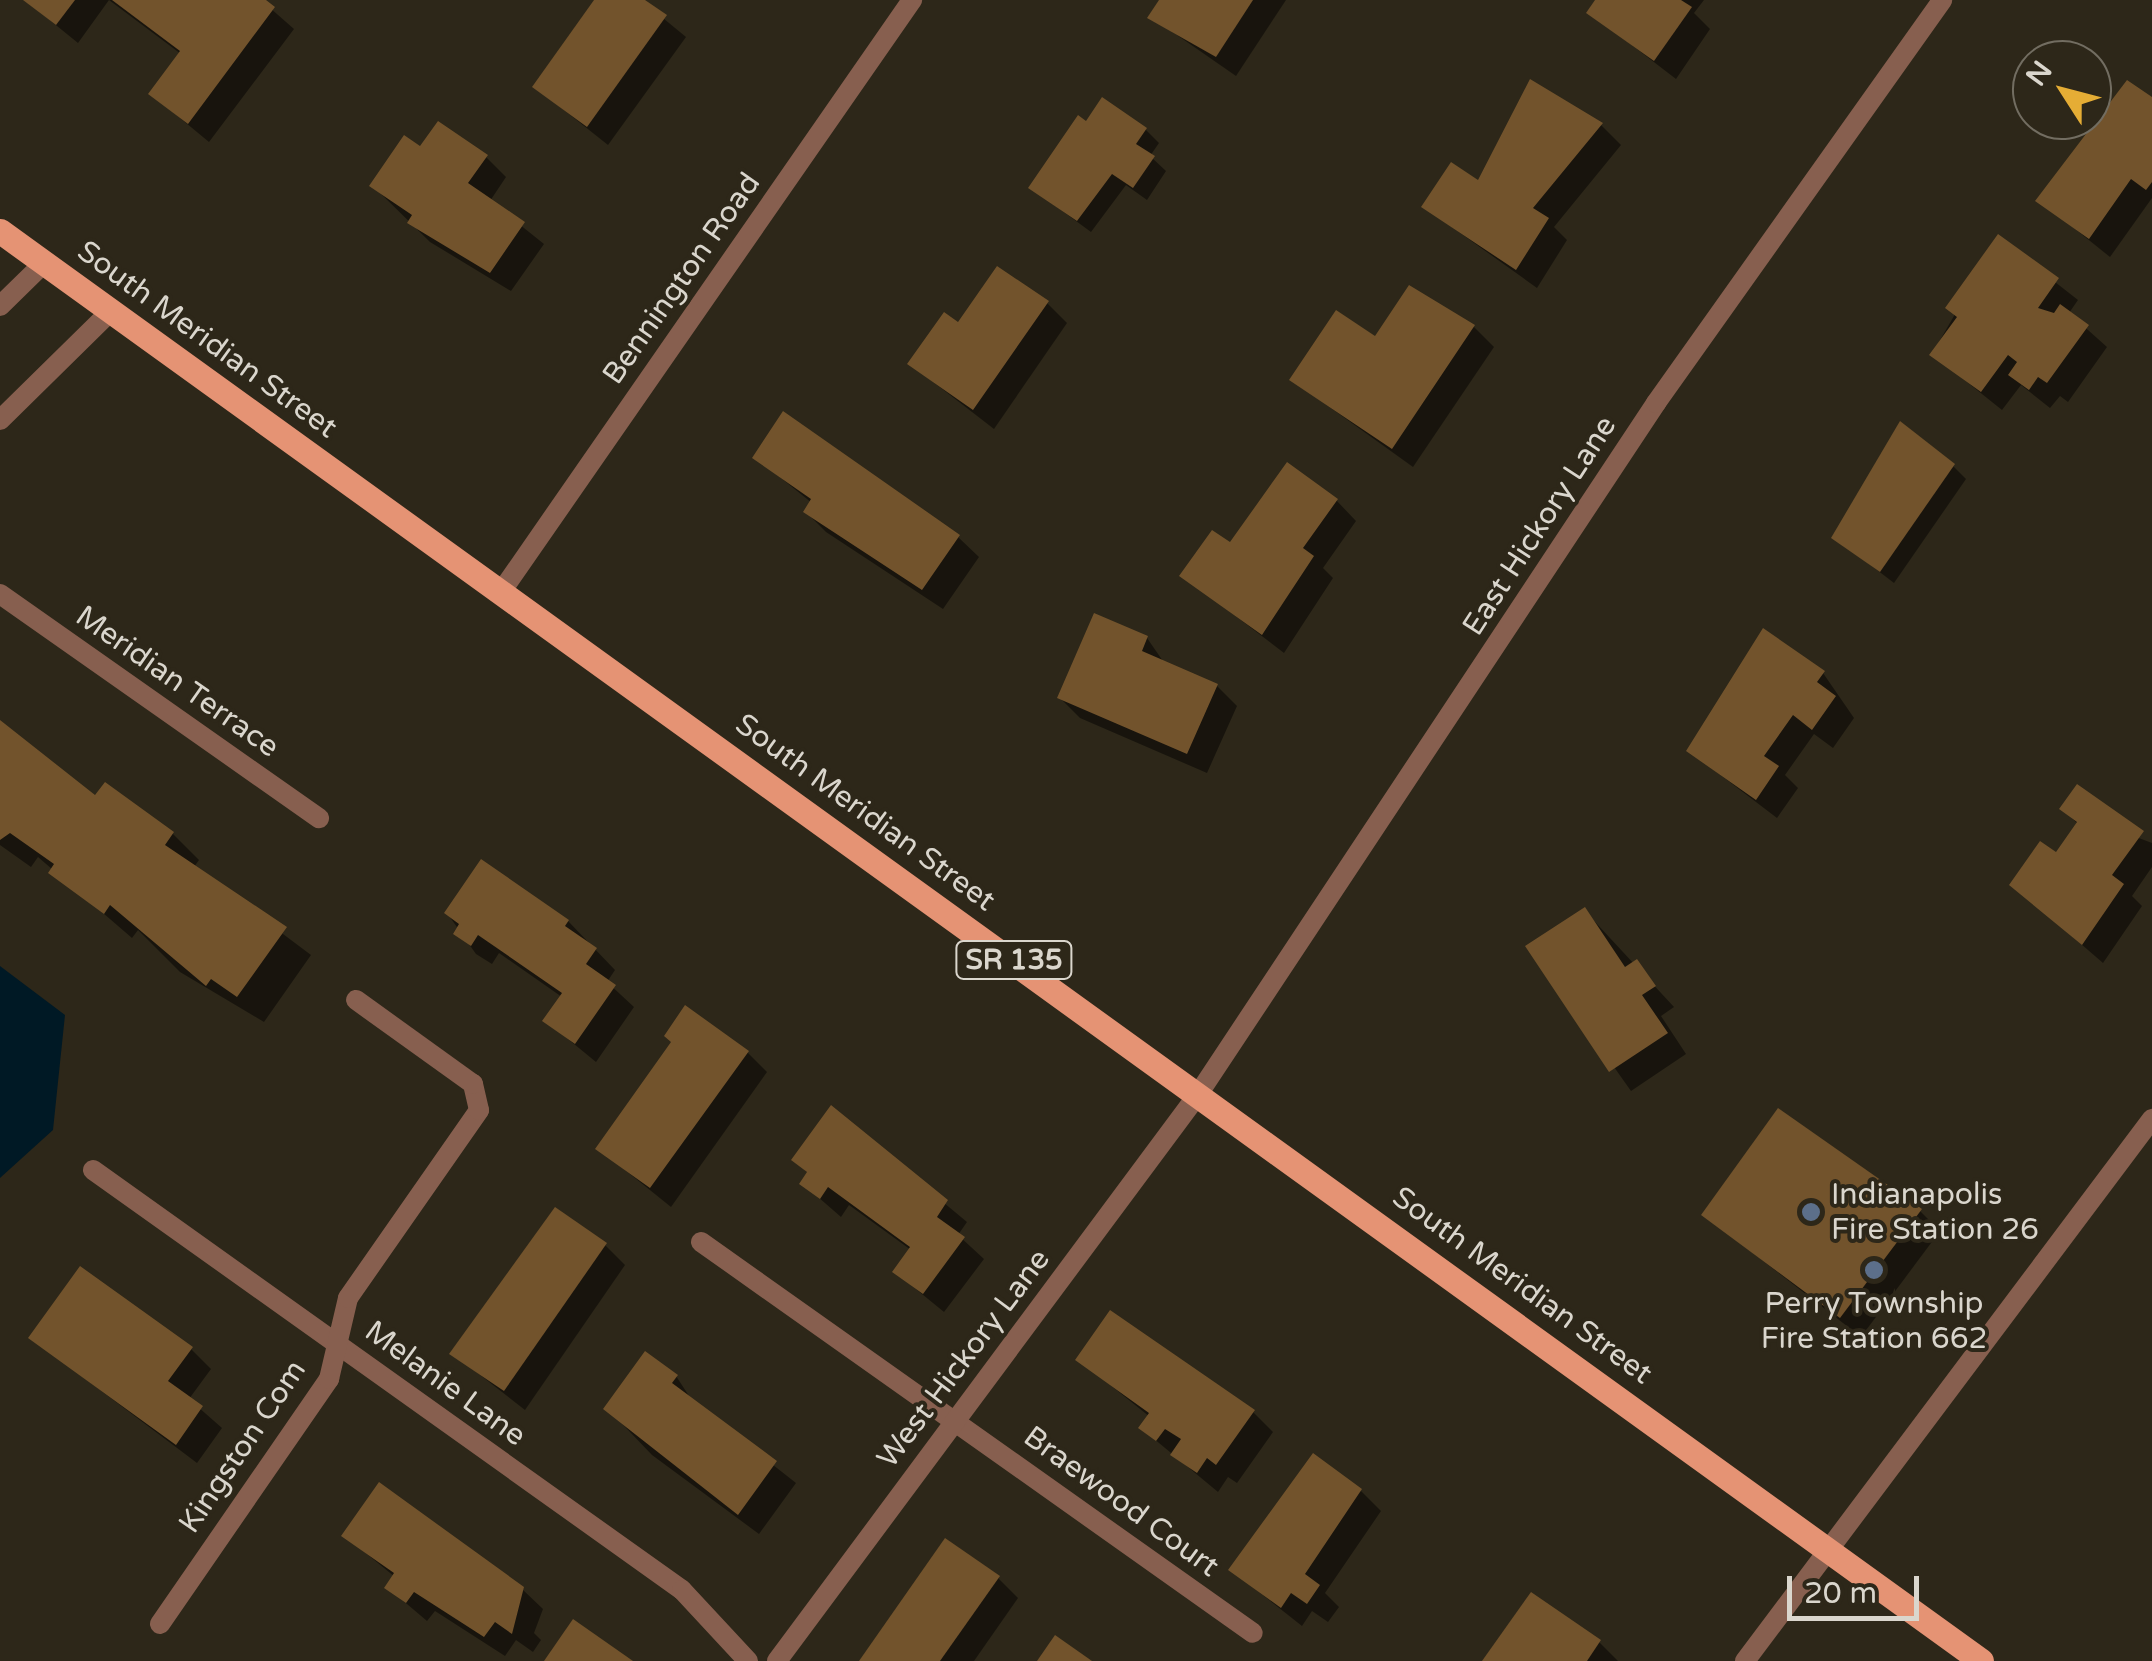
<!DOCTYPE html>
<style>
body{margin:0}
#map{position:relative;width:2152px;height:1661px;overflow:hidden;background:#2d2719;font-family:"Varela Round",sans-serif}
div>[style]{position:absolute}
.water>*{inset:0;background:#001925}
.shadow>*{inset:0;background:#0007}
.building>*{inset:0;background:#72532c}
.street>*{height:20px;margin:-10px;padding:0 10px;transform-origin:10px;border-radius:10px;background:#875f4f}
.primary>*{height:25px;margin:-12.5px;padding:0 12.5px;transform-origin:12.5px;border-radius:12.5px;background:#e59374}
.dots>*{width:28px;height:28px;translate:-50% -50%;box-sizing:border-box;border:5px solid #2d2719;border-radius:50%}
span{translate:-50% -50%;white-space:nowrap;text-align:center;line-height:1.15;-webkit-text-stroke:8px #2d2719;paint-order:stroke}
.shield-label span{padding:2px 8px;background:#2d2719;border:2px solid;border-radius:8px;-webkit-text-stroke-width:0}
.shield-label{font-size:28px;color:#dad6cd;font-weight:700}
.street-label{font-size:30px;color:#dad6cd}
.poi-label{font-size:30px;color:#dad6cd}
.left{translate:0 -50%;text-align:left}
.north{position:absolute;left:2012px;top:40px;width:100px;height:100px;box-sizing:border-box;background:#2d2719;border:2px solid #726d61;border-radius:50%;rotate:306deg;font-size:28px;font-weight:700;line-height:40px;text-align:center;color:#dad6cd}
.north::after{content:'';display:block;margin:auto;width:35px;height:45px;background:#e5ad35;clip-path:polygon(50% 0,100% 100%,50% 72%,0 100%)}
.scale{position:absolute;left:1787px;top:1576px;width:132px;height:45px;box-sizing:border-box;border:5px solid #dad6cd;border-top:0;padding-left:12px;font-size:30px;line-height:35px;white-space:nowrap;color:#dad6cd;-webkit-text-stroke:8px #2d2719;paint-order:stroke}
</style>
<div id="map">
<div class="water">
<div style="clip-path:polygon(0 966px,65px 1015px,53px 1130px,0 1178px)"></div>
</div>
<div class="shadow">
<div style="clip-path:polygon(25px 0,261px 0,294px 29px,209px 142px,151px 94px,181px 54px,109px 0,78px 43px)"></div>
<div style="clip-path:polygon(597px 0,641px 0,686px 37px,608px 145px,535px 87px)"></div>
<div style="clip-path:polygon(1162px 0,1286px 0,1236px 76px,1151px 17px)"></div>
<div style="clip-path:polygon(1598px 0,1704px 0,1694px 13px,1710px 29px,1676px 79px,1590px 13px)"></div>
<div style="clip-path:polygon(2152px 101px,2152px 198px,2110px 257px,2039px 200px)"></div>
<div style="clip-path:polygon(1087px 124px,1146px 130px,1159px 143px,1150px 156px,1166px 171px,1147px 200px,1126px 185px,1091px 232px,1031px 188px)"></div>
<div style="clip-path:polygon(1601px 125px,1621px 145px,1554px 227px,1567px 240px,1537px 288px,1424px 207px)"></div>
<div style="clip-path:polygon(421px 150px,486px 157px,506px 177px,490px 201px,544px 244px,511px 291px,430px 242px,372px 185px)"></div>
<div style="clip-path:polygon(1999px 238px,2078px 300px,2069px 313px,2107px 347px,2068px 402px,2060px 396px,2050px 408px,2021px 385px,2002px 410px,1932px 354px)"></div>
<div style="clip-path:polygon(1047px 303px,1067px 323px,994px 429px,910px 364px)"></div>
<div style="clip-path:polygon(1474px 327px,1494px 347px,1413px 467px,1292px 380px,1375px 340px)"></div>
<div style="clip-path:polygon(755px 457px,958px 537px,979px 557px,943px 609px,826px 532px,806px 512px,812px 503px)"></div>
<div style="clip-path:polygon(1953px 466px,1966px 479px,1894px 583px,1834px 537px)"></div>
<div style="clip-path:polygon(1336px 500px,1356px 521px,1323px 568px,1333px 578px,1284px 653px,1183px 576px)"></div>
<div style="clip-path:polygon(1147px 638px,1165px 664px,1217px 686px,1237px 706px,1207px 773px,1080px 718px,1060px 698px)"></div>
<div style="clip-path:polygon(1823px 673px,1854px 718px,1833px 748px,1814px 734px,1785px 775px,1798px 788px,1777px 818px,1689px 751px)"></div>
<div style="clip-path:polygon(0 724px,96px 799px,106px 785px,173px 834px,199px 860px,194px 867px,311px 955px,264px 1022px,180px 972px,138px 930px,132px 938px,38px 857px,31px 867px,0 845px)"></div>
<div style="clip-path:polygon(2062px 809px,2152px 843px,2152px 867px,2132px 896px,2142px 906px,2103px 963px,2013px 885px,2057px 855px,2078px 824px)"></div>
<div style="clip-path:polygon(1584px 910px,1674px 1007px,1661px 1016px,1686px 1054px,1631px 1091px,1529px 947px)"></div>
<div style="clip-path:polygon(447px 913px,568px 921px,615px 970px,607px 982px,634px 1007px,596px 1062px,546px 1021px,562px 997px,499px 953px,492px 964px,476px 954px)"></div>
<div style="clip-path:polygon(747px 1052px,767px 1072px,671px 1207px,599px 1149px)"></div>
<div style="clip-path:polygon(831px 1109px,967px 1222px,958px 1235px,984px 1259px,944px 1312px,895px 1272px,911px 1250px,849px 1205px,841px 1217px,802px 1183px,809px 1174px,795px 1160px)"></div>
<div style="clip-path:polygon(1920px 1211px,1940px 1231px,1861px 1337px,1704px 1215px)"></div>
<div style="clip-path:polygon(605px 1245px,625px 1265px,525px 1410px,452px 1353px)"></div>
<div style="clip-path:polygon(31px 1338px,191px 1349px,211px 1369px,189px 1399px,222px 1428px,197px 1463px)"></div>
<div style="clip-path:polygon(1078px 1359px,1253px 1412px,1273px 1432px,1237px 1483px,1228px 1477px,1218px 1492px,1141px 1428px,1150px 1417px)"></div>
<div style="clip-path:polygon(676px 1376px,693px 1402px,796px 1483px,759px 1534px,652px 1455px,607px 1408px)"></div>
<div style="clip-path:polygon(1361px 1491px,1381px 1511px,1325px 1593px,1339px 1607px,1328px 1622px,1312px 1611px,1302px 1626px,1231px 1570px)"></div>
<div style="clip-path:polygon(345px 1536px,522px 1589px,543px 1609px,534px 1633px,541px 1640px,533px 1652px,516px 1640px,505px 1656px,435px 1611px,427px 1621px,387px 1587px,395px 1577px)"></div>
<div style="clip-path:polygon(998px 1578px,1018px 1598px,974px 1661px,862px 1661px)"></div>
<div style="clip-path:polygon(1599px 1642px,1618px 1661px,1485px 1661px)"></div>
</div>
<div class="building">
<div style="clip-path:polygon(23px 0,75px 0,56px 25px)"></div>
<div style="clip-path:polygon(112px 0,266px 0,275px 7px,188px 124px,148px 94px,180px 51px)"></div>
<div style="clip-path:polygon(594px 0,645px 0,667px 15px,587px 127px,532px 87px)"></div>
<div style="clip-path:polygon(1159px 0,1253px 0,1216px 57px,1147px 18px)"></div>
<div style="clip-path:polygon(1595px 0,1681px 0,1692px 7px,1654px 61px,1586px 13px)"></div>
<div style="clip-path:polygon(1530px 79px,1603px 123px,1533px 208px,1549px 218px,1516px 270px,1421px 207px,1451px 162px,1478px 180px)"></div>
<div style="clip-path:polygon(2127px 80px,2152px 97px,2152px 182px,2146px 190px,2131px 179px,2089px 239px,2035px 201px)"></div>
<div style="clip-path:polygon(1102px 97px,1147px 128px,1136px 144px,1155px 156px,1133px 188px,1112px 174px,1077px 221px,1028px 188px,1078px 115px,1086px 121px)"></div>
<div style="clip-path:polygon(438px 121px,488px 155px,468px 183px,525px 222px,490px 273px,407px 223px,412px 215px,369px 186px,404px 135px,420px 146px)"></div>
<div style="clip-path:polygon(1998px 234px,2059px 278px,2038px 308px,2054px 313px,2060px 304px,2089px 325px,2047px 383px,2038px 377px,2029px 390px,2008px 375px,2017px 362px,2008px 355px,1981px 392px,1929px 355px,1957px 317px,1945px 308px)"></div>
<div style="clip-path:polygon(997px 266px,1049px 301px,973px 410px,907px 364px,944px 312px,958px 322px)"></div>
<div style="clip-path:polygon(1409px 285px,1475px 325px,1392px 449px,1289px 380px,1336px 310px,1375px 336px)"></div>
<div style="clip-path:polygon(783px 411px,960px 535px,922px 590px,803px 512px,811px 499px,752px 458px)"></div>
<div style="clip-path:polygon(1900px 421px,1955px 464px,1880px 572px,1831px 538px)"></div>
<div style="clip-path:polygon(1287px 462px,1338px 499px,1303px 548px,1314px 556px,1262px 635px,1179px 576px,1212px 530px,1230px 542px)"></div>
<div style="clip-path:polygon(1094px 613px,1148px 636px,1142px 651px,1218px 684px,1187px 754px,1057px 698px)"></div>
<div style="clip-path:polygon(1763px 628px,1825px 671px,1817px 682px,1836px 696px,1812px 730px,1793px 715px,1764px 756px,1779px 766px,1756px 800px,1686px 751px)"></div>
<div style="clip-path:polygon(0 720px,95px 795px,105px 782px,174px 832px,165px 845px,287px 927px,237px 997px,211px 979px,206px 986px,110px 905px,104px 914px,48px 873px,54px 864px,10px 833px,0 840px)"></div>
<div style="clip-path:polygon(2077px 784px,2144px 831px,2112px 875px,2124px 884px,2082px 945px,2009px 885px,2040px 841px,2056px 852px,2077px 822px,2059px 809px)"></div>
<div style="clip-path:polygon(481px 859px,569px 920px,565px 926px,597px 948px,586px 964px,616px 985px,575px 1044px,542px 1021px,562px 993px,478px 935px,471px 946px,453px 934px,459px 924px,444px 913px)"></div>
<div style="clip-path:polygon(1585px 907px,1625px 967px,1637px 959px,1656px 986px,1642px 995px,1668px 1033px,1609px 1072px,1525px 946px)"></div>
<div style="clip-path:polygon(685px 1005px,749px 1051px,650px 1188px,595px 1149px,671px 1042px,664px 1036px)"></div>
<div style="clip-path:polygon(831px 1105px,948px 1200px,937px 1217px,965px 1237px,923px 1294px,892px 1272px,910px 1247px,828px 1187px,820px 1199px,799px 1184px,807px 1172px,791px 1160px)"></div>
<div style="clip-path:polygon(1778px 1108px,1922px 1209px,1840px 1318px,1701px 1215px)"></div>
<div style="clip-path:polygon(555px 1207px,607px 1243px,504px 1391px,449px 1354px)"></div>
<div style="clip-path:polygon(80px 1266px,193px 1347px,168px 1381px,203px 1406px,176px 1445px,28px 1338px)"></div>
<div style="clip-path:polygon(1110px 1310px,1255px 1410px,1216px 1465px,1207px 1458px,1197px 1473px,1170px 1455px,1181px 1439px,1165px 1429px,1156px 1441px,1138px 1428px,1149px 1413px,1075px 1360px)"></div>
<div style="clip-path:polygon(645px 1351px,678px 1375px,672px 1383px,777px 1461px,738px 1515px,603px 1409px)"></div>
<div style="clip-path:polygon(1313px 1453px,1362px 1489px,1305px 1574px,1320px 1585px,1307px 1604px,1291px 1593px,1281px 1608px,1228px 1570px)"></div>
<div style="clip-path:polygon(379px 1482px,524px 1587px,512px 1634px,495px 1622px,484px 1637px,414px 1592px,406px 1603px,384px 1588px,394px 1573px,341px 1536px)"></div>
<div style="clip-path:polygon(945px 1538px,1000px 1576px,940px 1661px,859px 1661px)"></div>
<div style="clip-path:polygon(1531px 1592px,1601px 1640px,1587px 1661px,1482px 1661px)"></div>
<div style="clip-path:polygon(573px 1619px,633px 1661px,544px 1661px)"></div>
<div style="clip-path:polygon(1055px 1635px,1092px 1661px,1037px 1661px)"></div>
</div>
<div class="street">
<div style="left:0;top:306px;width:62px;rotate:-44.3deg"></div>
<div style="left:0;top:420px;width:156px;rotate:-44.5deg"></div>
<div style="left:501px;top:592px;width:721px;rotate:-55.23deg"></div>
<div style="left:0;top:594px;width:390px;rotate:35.1deg"></div>
<div style="left:93px;top:1170px;width:723px;rotate:35.49deg"></div>
<div style="left:682px;top:1590px;width:97px;rotate:47.1deg"></div>
<div style="left:701px;top:1242px;width:676px;rotate:35.31deg"></div>
<div style="left:160px;top:1624px;width:298px;rotate:-55.4deg"></div>
<div style="left:329px;top:1379px;width:83px;rotate:-76.8deg"></div>
<div style="left:348px;top:1298px;width:229px;rotate:-55.1deg"></div>
<div style="left:479px;top:1110px;width:27px;rotate:-103deg"></div>
<div style="left:473px;top:1084px;width:144px;rotate:-144.3deg"></div>
<div style="left:777px;top:1661px;width:708px;rotate:-53.39deg"></div>
<div style="left:1199px;top:1093px;width:828px;rotate:-56.48deg"></div>
<div style="left:1656px;top:403px;width:494px;rotate:-54.6deg"></div>
<div style="left:1745px;top:1661px;width:678px;rotate:-53.1deg"></div>
</div>
<div class="primary">
<div style="left:0;top:231px;width:2443px;rotate:35.82deg"></div>
</div>
<div class="dots">
<div style="left:1811px;top:1212px;background:#5c6f8a"></div>
<div style="left:1874px;top:1270px;background:#5c6f8a"></div>
</div>
<div class="shield-label">
<span style="left:1014px;top:960px">SR 135</span>
</div>
<div class="street-label">
<span style="left:682px;top:279px;rotate:-55deg">Bennington Road</span>
<span style="left:207px;top:340px;rotate:36deg">South Meridian Street</span>
<span style="left:1540px;top:526px;rotate:-57deg">East Hickory Lane</span>
<span style="left:177px;top:682px;rotate:35deg">Meridian Terrace</span>
<span style="left:865px;top:813px;rotate:36deg">South Meridian Street</span>
<span style="left:1522px;top:1286px;rotate:36deg">South Meridian Street</span>
<span style="left:964px;top:1359px;rotate:-53deg">West Hickory Lane</span>
<span style="left:445px;top:1384px;rotate:36deg">Melanie Lane</span>
<span style="left:243px;top:1447px;rotate:-56deg">Kingston Com</span>
<span style="left:1121px;top:1502px;rotate:36deg">Braewood Court</span>
</div>
<div class="poi-label">
<span class="left" style="left:1831px;top:1212px">Indianapolis<br>Fire Station 26</span>
<span style="left:1874px;top:1321px">Perry Township<br>Fire Station 662</span>
</div>
<div class="north">N</div>
<div class="scale">20 m</div>
</div>
